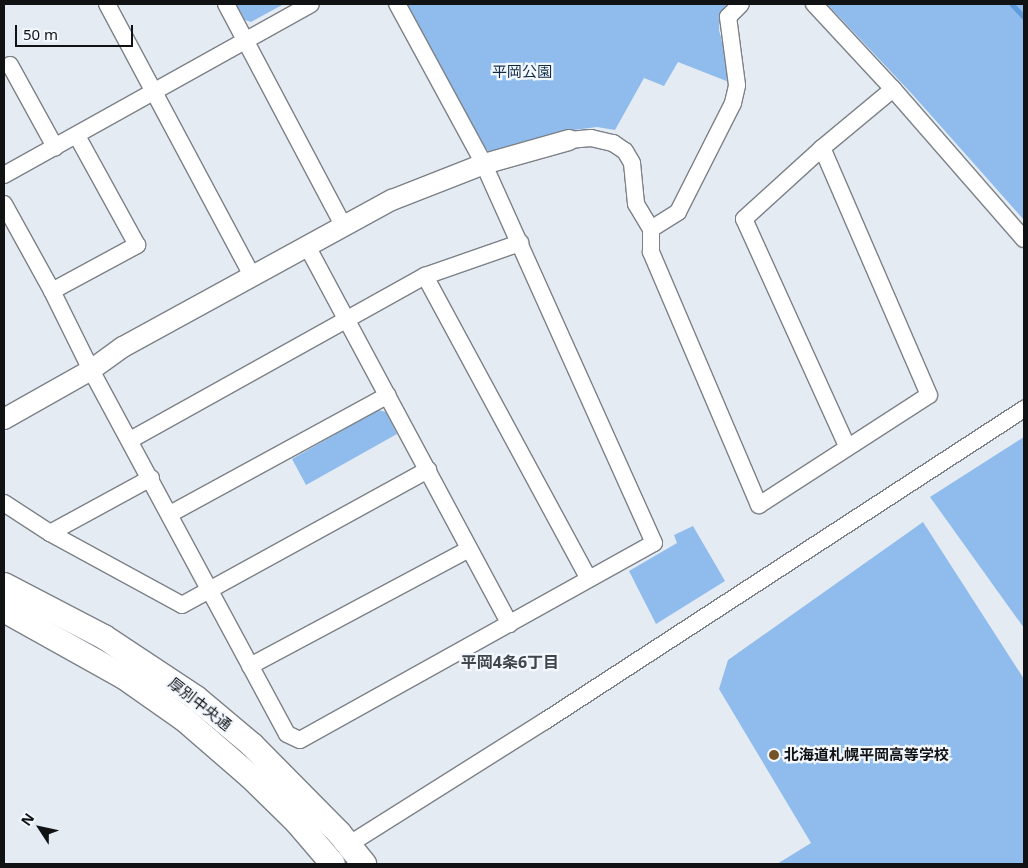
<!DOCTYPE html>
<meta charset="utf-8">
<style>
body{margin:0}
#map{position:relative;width:1028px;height:868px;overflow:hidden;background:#e5ebf2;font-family:"Noto Sans","Noto Sans JP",sans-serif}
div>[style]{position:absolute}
.green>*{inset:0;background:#8fbced}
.stream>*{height:4.5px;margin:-2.25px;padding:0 2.25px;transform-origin:2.25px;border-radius:2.25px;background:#5e9cdc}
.roads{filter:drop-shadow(1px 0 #7c8187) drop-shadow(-1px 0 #7c8187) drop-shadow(0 1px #7c8187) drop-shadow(0 -1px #7c8187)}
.minor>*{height:16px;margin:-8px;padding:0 8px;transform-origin:8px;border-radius:8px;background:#fff}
.tertiary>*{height:20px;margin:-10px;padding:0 10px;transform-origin:10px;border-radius:10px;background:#fff}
.secondary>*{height:24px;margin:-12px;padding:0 12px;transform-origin:12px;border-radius:12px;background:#fff}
.dots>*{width:14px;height:14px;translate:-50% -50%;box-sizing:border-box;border:2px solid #f3f8ff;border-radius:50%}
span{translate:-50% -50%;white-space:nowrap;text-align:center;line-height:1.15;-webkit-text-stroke:4.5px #f3f8ff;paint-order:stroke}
.park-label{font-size:15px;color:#112b45}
.street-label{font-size:15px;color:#101214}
.poi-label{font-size:15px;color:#101214;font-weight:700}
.left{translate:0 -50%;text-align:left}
.neighbourhood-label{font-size:16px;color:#40454a;font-weight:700}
.frame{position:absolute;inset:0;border:5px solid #101214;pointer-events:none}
.north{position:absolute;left:15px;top:803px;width:50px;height:50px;-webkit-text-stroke:4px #f3f8ff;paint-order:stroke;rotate:305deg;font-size:14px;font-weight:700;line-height:20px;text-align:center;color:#101214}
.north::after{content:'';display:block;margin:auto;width:18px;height:22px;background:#101214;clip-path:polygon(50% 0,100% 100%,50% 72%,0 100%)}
.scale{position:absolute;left:15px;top:25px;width:118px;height:22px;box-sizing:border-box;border:2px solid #101214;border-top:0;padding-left:6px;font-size:15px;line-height:18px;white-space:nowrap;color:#101214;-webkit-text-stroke:4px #f3f8ff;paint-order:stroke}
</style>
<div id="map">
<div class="green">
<div style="clip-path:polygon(236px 4px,284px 4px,251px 22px,245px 20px)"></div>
<div style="clip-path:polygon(404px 4px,727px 4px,720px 15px,719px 30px,726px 57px,729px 82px,678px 62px,664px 86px,644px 78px,615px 130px,597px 127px,574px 130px,491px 154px,480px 142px)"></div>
<div style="clip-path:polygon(827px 4px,1024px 4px,1024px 220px,913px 95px)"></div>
<div style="clip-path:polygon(378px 410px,386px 412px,397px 434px,306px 485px,292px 459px)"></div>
<div style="clip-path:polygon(1024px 437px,1024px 628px,930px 497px)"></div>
<div style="clip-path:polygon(923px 522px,1024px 679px,1024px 864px,777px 864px,811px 843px,719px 689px,728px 660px)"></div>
<div style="clip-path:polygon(693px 526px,725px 581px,656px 624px,629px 571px,677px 543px,674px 535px)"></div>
</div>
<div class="stream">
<div style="left:1012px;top:4px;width:18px;rotate:47deg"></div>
</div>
<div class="roads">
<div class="minor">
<div style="left:107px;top:4px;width:310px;rotate:61.9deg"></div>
<div style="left:226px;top:4px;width:252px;rotate:62.1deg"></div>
<div style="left:814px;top:4px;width:116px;rotate:47.1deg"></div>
<div style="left:893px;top:89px;width:199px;rotate:48.9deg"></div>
<div style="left:10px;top:65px;width:94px;rotate:61.2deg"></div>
<div style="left:569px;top:140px;width:22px;rotate:-5deg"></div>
<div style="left:591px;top:138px;width:23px;rotate:13deg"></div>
<div style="left:613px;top:143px;width:14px;rotate:34deg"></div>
<div style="left:625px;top:151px;width:14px;rotate:60deg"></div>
<div style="left:632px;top:163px;width:41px;rotate:84.4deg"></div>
<div style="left:636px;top:204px;width:29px;rotate:59deg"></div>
<div style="left:651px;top:229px;width:23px;rotate:90deg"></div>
<div style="left:651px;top:252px;width:275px;rotate:66.9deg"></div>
<div style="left:759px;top:505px;width:202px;rotate:-32.9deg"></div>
<div style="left:929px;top:395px;width:269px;rotate:-113.4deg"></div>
<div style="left:4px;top:175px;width:351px;rotate:-29.1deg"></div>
<div style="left:4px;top:204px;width:99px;rotate:61.1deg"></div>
<div style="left:52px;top:291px;width:88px;rotate:63.7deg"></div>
<div style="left:91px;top:370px;width:413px;rotate:61.7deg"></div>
<div style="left:287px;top:734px;width:14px;rotate:25deg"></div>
<div style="left:300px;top:740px;width:405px;rotate:-29.1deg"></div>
<div style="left:654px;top:543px;width:415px;rotate:-114.2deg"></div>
<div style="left:484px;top:164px;width:182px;rotate:-118.5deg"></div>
<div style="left:651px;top:229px;width:32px;rotate:-32deg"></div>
<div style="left:678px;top:212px;width:122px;rotate:-63.2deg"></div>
<div style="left:733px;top:103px;width:18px;rotate:-77deg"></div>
<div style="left:737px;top:85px;width:69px;rotate:-97.5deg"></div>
<div style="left:728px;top:17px;width:18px;rotate:-45deg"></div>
<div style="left:307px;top:246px;width:429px;rotate:61.8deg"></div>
<div style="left:425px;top:276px;width:343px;rotate:61.6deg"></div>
<div style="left:52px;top:291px;width:97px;rotate:-28.4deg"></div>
<div style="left:137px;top:245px;width:124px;rotate:-118.8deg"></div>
<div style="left:130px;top:440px;width:338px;rotate:-29.1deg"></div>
<div style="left:425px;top:276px;width:101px;rotate:-19.2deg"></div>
<div style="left:847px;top:446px;width:249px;rotate:-114.4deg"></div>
<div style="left:744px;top:219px;width:105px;rotate:-42.3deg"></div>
<div style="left:822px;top:148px;width:92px;rotate:-39.7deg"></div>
<div style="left:4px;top:503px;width:55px;rotate:33.1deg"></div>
<div style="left:50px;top:533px;width:150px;rotate:28.6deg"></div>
<div style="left:182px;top:605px;width:281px;rotate:-28.8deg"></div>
<div style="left:170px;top:514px;width:248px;rotate:-28.6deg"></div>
<div style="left:50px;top:533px;width:115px;rotate:-28.6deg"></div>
<div style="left:250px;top:666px;width:248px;rotate:-28.1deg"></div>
<div style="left:348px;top:845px;width:233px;rotate:-32.2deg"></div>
<div style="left:545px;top:721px;width:572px;rotate:-33.08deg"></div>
</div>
<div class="tertiary">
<div style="left:4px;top:419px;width:100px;rotate:-29.4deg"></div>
<div style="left:91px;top:370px;width:39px;rotate:-36deg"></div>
<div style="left:123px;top:347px;width:307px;rotate:-28.7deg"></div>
<div style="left:392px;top:200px;width:99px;rotate:-21.4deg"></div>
<div style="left:484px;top:164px;width:88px;rotate:-15.8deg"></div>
</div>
<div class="secondary">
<div style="left:4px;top:585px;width:113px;rotate:27.5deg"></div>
<div style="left:104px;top:637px;width:110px;rotate:33.5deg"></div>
<div style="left:196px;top:698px;width:73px;rotate:40deg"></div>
<div style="left:252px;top:745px;width:124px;rotate:45.3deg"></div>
<div style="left:339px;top:833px;width:40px;rotate:51deg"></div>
<div style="left:4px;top:610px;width:137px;rotate:29.2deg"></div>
<div style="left:124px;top:677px;width:73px;rotate:35deg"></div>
<div style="left:184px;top:719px;width:89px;rotate:40.9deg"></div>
<div style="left:251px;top:777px;width:64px;rotate:44.4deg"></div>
<div style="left:297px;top:822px;width:55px;rotate:49.4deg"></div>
</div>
</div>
<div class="dots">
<div style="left:774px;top:755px;background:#745329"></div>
</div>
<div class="park-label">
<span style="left:522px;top:72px">平岡公園</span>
</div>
<div class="street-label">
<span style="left:200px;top:704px;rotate:38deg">厚別中央通</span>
</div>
<div class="poi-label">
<span class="left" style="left:784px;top:755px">北海道札幌平岡高等学校</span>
</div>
<div class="neighbourhood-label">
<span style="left:510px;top:662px">平岡4条6丁目</span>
</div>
<div class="frame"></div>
<div class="north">N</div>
<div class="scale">50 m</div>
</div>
